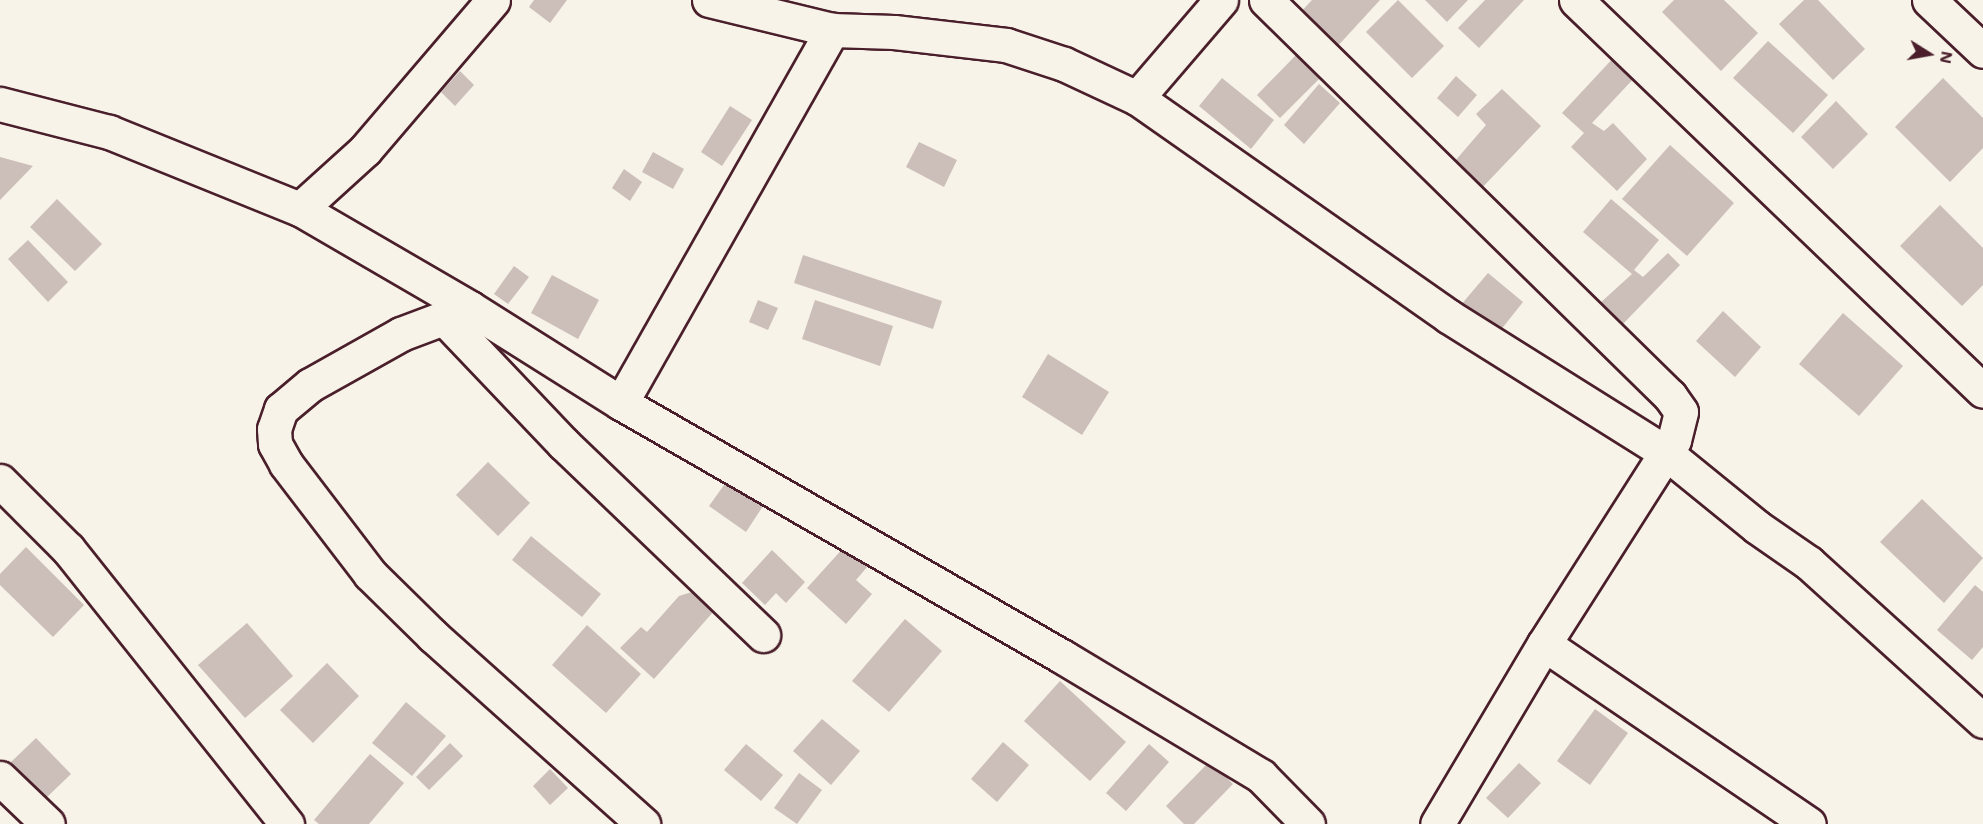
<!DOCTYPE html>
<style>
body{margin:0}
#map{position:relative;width:1983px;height:824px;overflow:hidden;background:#f7f3e8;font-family:Mali,sans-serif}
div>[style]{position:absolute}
.building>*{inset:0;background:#ccbfb9}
.roads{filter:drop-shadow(2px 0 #4a1f2b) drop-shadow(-2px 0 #4a1f2b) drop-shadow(0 2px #4a1f2b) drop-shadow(0 -2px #4a1f2b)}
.minor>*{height:33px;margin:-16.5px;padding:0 16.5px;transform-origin:16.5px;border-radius:16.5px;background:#f7f3e8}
span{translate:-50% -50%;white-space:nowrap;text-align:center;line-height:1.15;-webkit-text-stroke:6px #f7f3e8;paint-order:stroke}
.north{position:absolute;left:1899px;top:24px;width:60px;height:60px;-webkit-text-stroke:4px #f7f3e8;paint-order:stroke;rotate:101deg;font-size:16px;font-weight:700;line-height:24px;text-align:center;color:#4a1f2b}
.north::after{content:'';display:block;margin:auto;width:21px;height:27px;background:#4a1f2b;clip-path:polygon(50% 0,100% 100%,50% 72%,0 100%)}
</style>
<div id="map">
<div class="building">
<div style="clip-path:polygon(534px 0,567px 0,550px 23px,529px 7px)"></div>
<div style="clip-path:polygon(1312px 0,1380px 0,1335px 49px,1298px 15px)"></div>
<div style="clip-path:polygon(1398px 0,1444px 46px,1412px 78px,1366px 32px)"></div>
<div style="clip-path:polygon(1425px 0,1468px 0,1447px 22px)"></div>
<div style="clip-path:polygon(1485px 0,1524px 0,1479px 48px,1458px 28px)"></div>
<div style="clip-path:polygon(1674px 0,1724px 0,1758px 33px,1721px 71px,1662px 12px)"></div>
<div style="clip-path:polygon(1804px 0,1818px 0,1865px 49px,1833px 80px,1779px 24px)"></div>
<div style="clip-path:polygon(1768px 41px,1828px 95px,1793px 133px,1733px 78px)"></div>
<div style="clip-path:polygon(1296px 55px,1319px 79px,1280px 118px,1257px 95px)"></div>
<div style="clip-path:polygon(1616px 55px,1637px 75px,1592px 123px,1604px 131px,1613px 123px,1647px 159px,1617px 191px,1571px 147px,1584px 133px,1562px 113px)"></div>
<div style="clip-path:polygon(460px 71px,474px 85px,455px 106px,441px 92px)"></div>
<div style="clip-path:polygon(1456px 76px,1477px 95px,1458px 117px,1437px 98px)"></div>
<div style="clip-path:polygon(1222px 78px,1274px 120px,1251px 149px,1199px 106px)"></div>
<div style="clip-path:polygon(1943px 78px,1983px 118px,1983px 148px,1950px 182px,1895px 127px)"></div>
<div style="clip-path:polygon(1319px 84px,1340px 103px,1304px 144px,1284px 125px)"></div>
<div style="clip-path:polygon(1502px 89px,1541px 126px,1478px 192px,1449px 168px,1486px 125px,1476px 114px)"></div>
<div style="clip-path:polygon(1836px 101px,1868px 134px,1833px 169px,1801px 137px)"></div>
<div style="clip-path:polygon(730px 106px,752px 120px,722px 166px,701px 152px)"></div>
<div style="clip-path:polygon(919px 142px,957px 160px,944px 187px,906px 167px)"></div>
<div style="clip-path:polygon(1670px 145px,1734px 203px,1687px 256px,1622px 199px)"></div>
<div style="clip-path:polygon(653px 152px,684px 169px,673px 189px,642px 172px)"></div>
<div style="clip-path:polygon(0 157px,33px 166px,0 200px)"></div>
<div style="clip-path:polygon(624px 169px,642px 182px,630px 201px,612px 188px)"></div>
<div style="clip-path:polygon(57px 199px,102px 244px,75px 271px,30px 227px)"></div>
<div style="clip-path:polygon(1611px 199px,1659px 240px,1634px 270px,1643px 277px,1668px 253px,1680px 265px,1621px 326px,1599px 304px,1632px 274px,1583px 232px)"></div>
<div style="clip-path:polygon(1940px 205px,1983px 248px,1983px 285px,1962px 306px,1900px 246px)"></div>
<div style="clip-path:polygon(28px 240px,68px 282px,48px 302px,8px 259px)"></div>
<div style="clip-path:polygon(803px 255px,942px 301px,933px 329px,794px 283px)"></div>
<div style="clip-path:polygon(514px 266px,529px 277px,508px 304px,494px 294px)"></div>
<div style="clip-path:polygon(1488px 273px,1523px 302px,1496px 336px,1460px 306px)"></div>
<div style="clip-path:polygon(552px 275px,599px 300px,578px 339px,531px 313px)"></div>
<div style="clip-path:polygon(758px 300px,778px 308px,768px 330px,749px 322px)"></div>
<div style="clip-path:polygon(815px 300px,893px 326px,880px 366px,802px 339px)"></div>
<div style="clip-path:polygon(1723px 311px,1761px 347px,1735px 377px,1696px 341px)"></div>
<div style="clip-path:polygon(1843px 313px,1903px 366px,1859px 416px,1799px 364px)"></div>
<div style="clip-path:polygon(1048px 354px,1109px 392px,1082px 435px,1022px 397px)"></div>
<div style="clip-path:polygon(488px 462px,530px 503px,498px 536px,456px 495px)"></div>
<div style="clip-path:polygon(729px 478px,765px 503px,746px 532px,709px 506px)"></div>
<div style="clip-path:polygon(1922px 499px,1983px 558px,1944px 603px,1880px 542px)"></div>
<div style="clip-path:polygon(531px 536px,601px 594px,582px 617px,512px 560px)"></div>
<div style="clip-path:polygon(846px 545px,868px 566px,856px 580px,872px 594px,846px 624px,807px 588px)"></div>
<div style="clip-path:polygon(26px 547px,84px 605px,53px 637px,0 585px,0 574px)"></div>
<div style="clip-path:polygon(772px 550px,805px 582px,786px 603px,776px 593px,765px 605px,742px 583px)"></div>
<div style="clip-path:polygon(1975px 585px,1983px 592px,1983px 647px,1972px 660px,1937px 630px)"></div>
<div style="clip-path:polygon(695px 591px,714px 611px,654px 679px,620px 648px,641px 627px,647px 632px,679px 596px)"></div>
<div style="clip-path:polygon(905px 619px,942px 651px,889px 712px,852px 681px)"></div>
<div style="clip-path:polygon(247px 623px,293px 676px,245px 718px,198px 665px)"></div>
<div style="clip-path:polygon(587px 625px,641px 674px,606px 713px,552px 665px)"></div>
<div style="clip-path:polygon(327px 663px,359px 696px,313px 743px,280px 710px)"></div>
<div style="clip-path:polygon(1060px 681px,1126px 742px,1090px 781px,1024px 721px)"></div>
<div style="clip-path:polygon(406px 702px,446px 736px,412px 776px,372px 743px)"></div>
<div style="clip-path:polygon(1595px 709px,1628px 733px,1590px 785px,1557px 761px)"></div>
<div style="clip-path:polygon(822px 719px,860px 751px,831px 785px,793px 751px)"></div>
<div style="clip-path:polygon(36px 738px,71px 774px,46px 798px,11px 762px)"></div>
<div style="clip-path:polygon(1003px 742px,1029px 765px,997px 802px,971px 779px)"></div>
<div style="clip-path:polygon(450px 743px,463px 756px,429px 790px,416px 777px)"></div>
<div style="clip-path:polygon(746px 744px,783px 775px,761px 801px,724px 770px)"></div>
<div style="clip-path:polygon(1149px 744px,1169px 762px,1126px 811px,1106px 793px)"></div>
<div style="clip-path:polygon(370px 754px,404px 783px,369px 824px,319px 824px,314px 820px)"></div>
<div style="clip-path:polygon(1210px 761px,1233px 784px,1194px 824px,1184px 824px,1166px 806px)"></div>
<div style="clip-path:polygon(1519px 763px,1541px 783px,1508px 818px,1486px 798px)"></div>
<div style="clip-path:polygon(550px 769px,568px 788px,550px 805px,533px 786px)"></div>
<div style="clip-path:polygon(799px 773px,822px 790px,797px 824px,774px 808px)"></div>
</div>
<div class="roads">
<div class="minor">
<div style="left:709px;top:0;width:127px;rotate:13.7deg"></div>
<div style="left:832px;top:30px;width:62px;rotate:1.8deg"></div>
<div style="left:894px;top:32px;width:113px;rotate:6.6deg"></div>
<div style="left:1006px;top:45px;width:61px;rotate:18.1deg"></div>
<div style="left:1064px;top:64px;width:81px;rotate:25deg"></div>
<div style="left:1137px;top:98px;width:380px;rotate:35deg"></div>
<div style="left:1448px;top:316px;width:257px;rotate:32.1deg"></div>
<div style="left:1666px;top:453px;width:117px;rotate:39.1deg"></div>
<div style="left:1757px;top:527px;width:63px;rotate:34.7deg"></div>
<div style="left:1809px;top:563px;width:235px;rotate:42.2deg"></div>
<div style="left:1266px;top:0;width:566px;rotate:44.43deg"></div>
<div style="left:1670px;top:396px;width:19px;rotate:55deg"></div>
<div style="left:1681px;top:412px;width:29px;rotate:104deg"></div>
<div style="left:1674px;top:440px;width:242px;rotate:122.5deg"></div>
<div style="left:1544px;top:644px;width:209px;rotate:120.7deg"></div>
<div style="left:1576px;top:0;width:564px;rotate:43.85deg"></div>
<div style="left:1929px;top:0;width:74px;rotate:43.4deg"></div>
<div style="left:1137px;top:98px;width:129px;rotate:-49.4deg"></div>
<div style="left:0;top:104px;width:113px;rotate:14.4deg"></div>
<div style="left:109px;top:132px;width:206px;rotate:22deg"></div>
<div style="left:300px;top:209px;width:197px;rotate:30.2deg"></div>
<div style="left:470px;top:308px;width:178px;rotate:32.2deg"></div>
<div style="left:621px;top:403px;width:510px;rotate:29.88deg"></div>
<div style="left:1063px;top:657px;width:231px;rotate:31deg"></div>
<div style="left:1261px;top:776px;width:67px;rotate:45.6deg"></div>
<div style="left:300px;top:209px;width:88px;rotate:-42.2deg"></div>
<div style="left:365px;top:150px;width:197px;rotate:-49.5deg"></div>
<div style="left:470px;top:308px;width:74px;rotate:159.4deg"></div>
<div style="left:401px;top:334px;width:104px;rotate:150.7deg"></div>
<div style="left:310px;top:385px;width:38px;rotate:140deg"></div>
<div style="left:281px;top:409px;width:21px;rotate:109deg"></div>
<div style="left:274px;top:429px;width:15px;rotate:86deg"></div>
<div style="left:275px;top:444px;width:23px;rotate:61deg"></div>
<div style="left:286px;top:464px;width:138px;rotate:52.6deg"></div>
<div style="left:370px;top:574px;width:88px;rotate:44.5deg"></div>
<div style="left:433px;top:636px;width:282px;rotate:41.8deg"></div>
<div style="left:444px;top:318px;width:174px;rotate:46.4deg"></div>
<div style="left:564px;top:444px;width:276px;rotate:43.8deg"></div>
<div style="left:621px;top:403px;width:429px;rotate:-60.5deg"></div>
<div style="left:0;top:481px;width:96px;rotate:45deg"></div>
<div style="left:68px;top:549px;width:352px;rotate:51.5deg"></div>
<div style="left:1544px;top:644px;width:320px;rotate:34.2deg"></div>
<div style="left:0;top:778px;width:66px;rotate:43.8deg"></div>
</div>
</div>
<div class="north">N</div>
</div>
